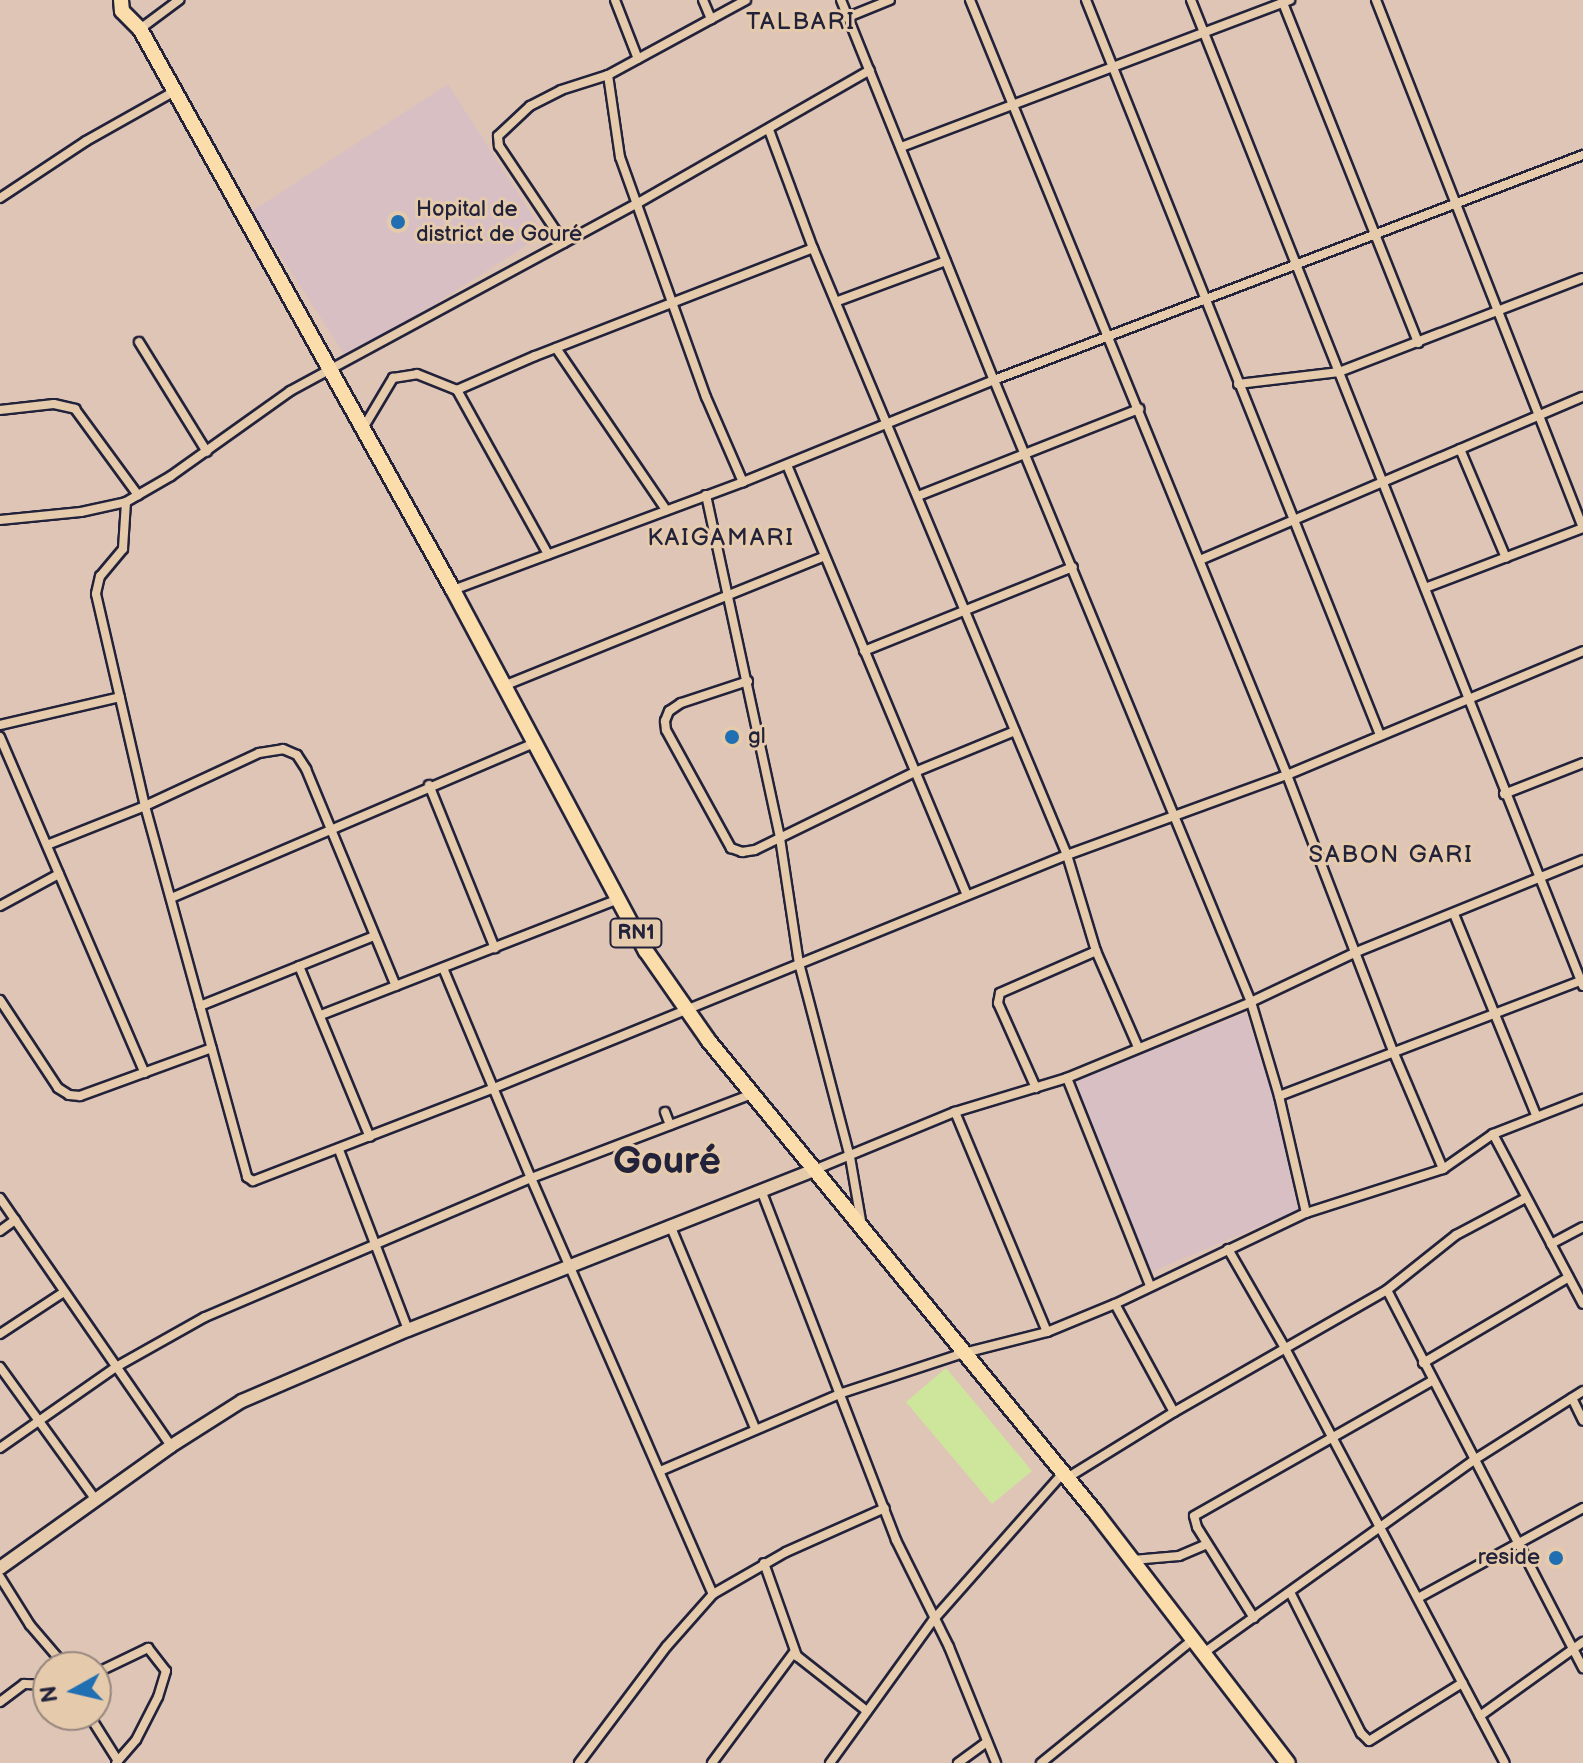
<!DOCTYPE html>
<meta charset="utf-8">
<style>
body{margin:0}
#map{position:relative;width:1583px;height:1763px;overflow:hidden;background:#dfc5b6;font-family:"Balsamiq Sans",sans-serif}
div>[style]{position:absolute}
.built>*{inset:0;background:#d8bfc3}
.green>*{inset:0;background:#cde69c}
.roads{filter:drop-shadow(2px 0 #22223b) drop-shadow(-2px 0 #22223b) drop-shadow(0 2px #22223b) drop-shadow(0 -2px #22223b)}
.street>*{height:8px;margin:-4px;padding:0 4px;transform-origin:4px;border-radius:4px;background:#e5caac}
.secondary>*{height:12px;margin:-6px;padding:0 6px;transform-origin:6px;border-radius:6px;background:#e5caac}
.highway>*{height:14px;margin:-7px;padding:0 7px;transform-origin:7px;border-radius:7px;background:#fbddab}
.dots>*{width:22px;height:22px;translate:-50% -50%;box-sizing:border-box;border:4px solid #e5caac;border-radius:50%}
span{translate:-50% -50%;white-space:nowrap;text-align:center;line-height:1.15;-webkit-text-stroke:6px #e5caac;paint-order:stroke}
.shield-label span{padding:2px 6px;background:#e5caac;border:2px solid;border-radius:6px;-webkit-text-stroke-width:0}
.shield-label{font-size:20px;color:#22223b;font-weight:700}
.poi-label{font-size:22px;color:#22223b}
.left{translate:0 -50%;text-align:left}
.right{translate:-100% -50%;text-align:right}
.neighbourhood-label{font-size:24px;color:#22223b;letter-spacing:2px}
.town-label{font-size:38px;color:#22223b;font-weight:700}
.north{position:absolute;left:32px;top:1651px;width:80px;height:80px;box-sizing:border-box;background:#e5caac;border:2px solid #97877f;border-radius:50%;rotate:262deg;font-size:22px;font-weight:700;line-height:32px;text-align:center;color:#22223b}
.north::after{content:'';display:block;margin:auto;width:28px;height:36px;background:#1f6fb2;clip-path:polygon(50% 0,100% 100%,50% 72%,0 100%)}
</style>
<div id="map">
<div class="built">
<div style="clip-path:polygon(448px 84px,544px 234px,348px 360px,252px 211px)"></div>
<div style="clip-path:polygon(1246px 1013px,1274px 1100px,1298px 1210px,1151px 1272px,1076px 1081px)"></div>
</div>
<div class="green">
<div style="clip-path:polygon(946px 1368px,1032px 1471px,992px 1504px,906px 1402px)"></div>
</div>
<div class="roads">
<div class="street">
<div style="left:615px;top:0;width:63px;rotate:68.7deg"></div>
<div style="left:703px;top:0;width:21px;rotate:67deg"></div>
<div style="left:841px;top:0;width:410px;rotate:68.1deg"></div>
<div style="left:994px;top:380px;width:673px;rotate:67.55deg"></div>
<div style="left:1251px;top:1002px;width:98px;rotate:73.4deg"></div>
<div style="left:1279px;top:1096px;width:120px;rotate:77deg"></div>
<div style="left:970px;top:0;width:837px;rotate:67.75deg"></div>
<div style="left:1287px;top:775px;width:296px;rotate:69deg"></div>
<div style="left:1393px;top:1051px;width:128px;rotate:67deg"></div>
<div style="left:1086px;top:0;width:792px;rotate:68.2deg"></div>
<div style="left:1191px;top:0;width:1061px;rotate:68.32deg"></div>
<div style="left:1376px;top:0;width:567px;rotate:68.59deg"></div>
<div style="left:1283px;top:3px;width:366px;rotate:68.3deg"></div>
<div style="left:848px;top:17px;width:45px;rotate:-22deg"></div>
<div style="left:140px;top:29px;width:49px;rotate:-36.6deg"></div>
<div style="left:608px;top:75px;width:83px;rotate:81.7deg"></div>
<div style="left:620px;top:157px;width:255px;rotate:70.3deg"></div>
<div style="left:706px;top:397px;width:93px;rotate:66.5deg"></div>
<div style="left:769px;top:130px;width:126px;rotate:69.6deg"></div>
<div style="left:813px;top:248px;width:658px;rotate:67.29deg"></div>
<div style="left:1067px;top:855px;width:100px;rotate:73.2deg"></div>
<div style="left:1096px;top:951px;width:105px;rotate:66.4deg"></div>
<div style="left:901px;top:147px;width:416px;rotate:-20.7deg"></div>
<div style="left:0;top:198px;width:103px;rotate:-33.5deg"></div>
<div style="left:86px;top:141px;width:100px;rotate:-29.4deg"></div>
<div style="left:564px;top:243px;width:117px;rotate:-123.8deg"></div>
<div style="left:499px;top:146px;width:10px;rotate:-96deg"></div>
<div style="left:498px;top:136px;width:44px;rotate:-43.2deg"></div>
<div style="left:530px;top:106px;width:35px;rotate:-27deg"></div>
<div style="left:561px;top:90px;width:49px;rotate:-17.7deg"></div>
<div style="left:608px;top:75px;width:157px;rotate:-28.5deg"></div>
<div style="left:838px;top:301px;width:115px;rotate:-20.3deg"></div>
<div style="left:139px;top:342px;width:129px;rotate:58.3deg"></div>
<div style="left:556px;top:348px;width:196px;rotate:55.8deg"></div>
<div style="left:1238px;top:384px;width:102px;rotate:-6.8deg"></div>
<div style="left:1339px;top:372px;width:261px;rotate:-21.1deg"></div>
<div style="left:457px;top:390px;width:188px;rotate:61deg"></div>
<div style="left:0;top:410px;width:54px;rotate:-6.3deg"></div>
<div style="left:54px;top:404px;width:22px;rotate:13deg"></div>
<div style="left:75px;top:409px;width:107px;rotate:53.8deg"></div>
<div style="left:362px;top:430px;width:61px;rotate:-59.2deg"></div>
<div style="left:393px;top:378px;width:24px;rotate:-9deg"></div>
<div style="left:417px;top:374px;width:43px;rotate:21.8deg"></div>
<div style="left:457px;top:390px;width:85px;rotate:-23.6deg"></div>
<div style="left:535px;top:356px;width:298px;rotate:-21.2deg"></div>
<div style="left:1460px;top:449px;width:118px;rotate:67.1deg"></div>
<div style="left:787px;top:465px;width:466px;rotate:67.3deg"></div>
<div style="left:706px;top:495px;width:351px;rotate:77.8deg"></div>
<div style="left:780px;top:838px;width:126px;rotate:81.4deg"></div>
<div style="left:799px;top:963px;width:201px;rotate:75.3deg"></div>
<div style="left:850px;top:1157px;width:65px;rotate:80.2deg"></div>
<div style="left:918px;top:496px;width:238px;rotate:-21.5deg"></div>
<div style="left:126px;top:502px;width:47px;rotate:93.7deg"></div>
<div style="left:123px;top:549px;width:35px;rotate:130deg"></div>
<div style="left:100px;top:576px;width:18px;rotate:103deg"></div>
<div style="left:96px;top:594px;width:218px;rotate:77deg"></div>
<div style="left:145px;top:806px;width:385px;rotate:74.6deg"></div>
<div style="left:247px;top:1177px;width:7px;rotate:34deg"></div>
<div style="left:253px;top:1181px;width:258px;rotate:-21.1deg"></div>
<div style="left:494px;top:1088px;width:619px;rotate:-22.13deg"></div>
<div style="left:1067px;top:855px;width:234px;rotate:-20deg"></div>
<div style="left:1287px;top:775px;width:321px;rotate:-22.7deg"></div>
<div style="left:0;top:520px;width:81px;rotate:-5.6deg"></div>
<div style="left:81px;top:512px;width:46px;rotate:-12.5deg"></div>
<div style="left:126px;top:502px;width:52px;rotate:-30deg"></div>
<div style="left:171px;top:476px;width:146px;rotate:-35.5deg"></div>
<div style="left:290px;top:391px;width:396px;rotate:-28.4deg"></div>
<div style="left:638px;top:203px;width:267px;rotate:-29.8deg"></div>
<div style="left:1200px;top:560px;width:416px;rotate:-23.1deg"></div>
<div style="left:1425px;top:588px;width:169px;rotate:-20.8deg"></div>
<div style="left:453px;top:590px;width:309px;rotate:-20.4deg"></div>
<div style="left:743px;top:482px;width:271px;rotate:-22.1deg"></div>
<div style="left:994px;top:380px;width:631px;rotate:-20.91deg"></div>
<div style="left:864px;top:651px;width:225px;rotate:-21.9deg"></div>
<div style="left:748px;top:681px;width:71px;rotate:161.8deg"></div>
<div style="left:681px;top:703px;width:14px;rotate:146deg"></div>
<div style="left:669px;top:711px;width:11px;rotate:112deg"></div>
<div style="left:665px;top:721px;width:9px;rotate:84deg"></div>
<div style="left:666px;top:730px;width:135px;rotate:61.2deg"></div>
<div style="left:731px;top:848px;width:12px;rotate:20deg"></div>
<div style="left:742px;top:852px;width:13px;rotate:-9deg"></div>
<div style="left:755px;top:850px;width:178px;rotate:-26deg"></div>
<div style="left:915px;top:772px;width:108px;rotate:-22.3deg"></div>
<div style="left:506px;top:685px;width:342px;rotate:-22deg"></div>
<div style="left:0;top:725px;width:123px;rotate:-13.1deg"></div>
<div style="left:0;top:737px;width:366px;rotate:66.7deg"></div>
<div style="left:429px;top:785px;width:176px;rotate:68deg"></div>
<div style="left:1504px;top:794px;width:85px;rotate:-21.4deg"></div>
<div style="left:47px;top:845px;width:105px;rotate:-21.7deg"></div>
<div style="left:145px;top:806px;width:126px;rotate:-24.9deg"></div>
<div style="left:259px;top:753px;width:24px;rotate:-9deg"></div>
<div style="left:283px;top:749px;width:15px;rotate:23deg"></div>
<div style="left:297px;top:755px;width:17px;rotate:57deg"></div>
<div style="left:306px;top:769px;width:235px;rotate:67.5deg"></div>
<div style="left:171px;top:898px;width:397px;rotate:-23.1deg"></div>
<div style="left:0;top:906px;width:67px;rotate:-28.5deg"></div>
<div style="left:1454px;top:914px;width:219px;rotate:67.8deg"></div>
<div style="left:299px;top:966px;width:185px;rotate:67.5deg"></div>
<div style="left:443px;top:968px;width:228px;rotate:67.3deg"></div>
<div style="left:531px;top:1178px;width:454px;rotate:66.4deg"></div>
<div style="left:0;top:1000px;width:105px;rotate:56.6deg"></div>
<div style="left:58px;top:1088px;width:13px;rotate:32deg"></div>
<div style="left:69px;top:1095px;width:11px;rotate:5deg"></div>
<div style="left:80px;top:1096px;width:140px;rotate:-20deg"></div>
<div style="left:200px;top:1006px;width:188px;rotate:-21.9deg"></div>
<div style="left:321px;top:1015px;width:320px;rotate:-21.3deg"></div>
<div style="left:1067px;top:1078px;width:223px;rotate:68.2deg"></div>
<div style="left:1036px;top:1088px;width:93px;rotate:-114.1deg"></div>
<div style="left:998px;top:1003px;width:10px;rotate:-79deg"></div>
<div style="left:1000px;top:993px;width:105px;rotate:-23.6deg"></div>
<div style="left:1279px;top:1096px;width:325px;rotate:-20.9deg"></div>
<div style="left:665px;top:1112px;width:14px;rotate:69deg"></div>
<div style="left:955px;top:1112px;width:238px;rotate:67.3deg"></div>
<div style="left:1493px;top:1134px;width:192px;rotate:62.1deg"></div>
<div style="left:339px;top:1150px;width:193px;rotate:69deg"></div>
<div style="left:814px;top:1170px;width:152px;rotate:-22.4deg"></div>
<div style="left:955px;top:1112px;width:117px;rotate:-16.9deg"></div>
<div style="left:1067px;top:1078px;width:199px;rotate:-22.4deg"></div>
<div style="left:1251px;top:1002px;width:114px;rotate:-25.4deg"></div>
<div style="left:1354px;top:953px;width:247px;rotate:-22.1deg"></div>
<div style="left:761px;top:1190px;width:375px;rotate:68.9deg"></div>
<div style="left:896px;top:1540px;width:119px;rotate:63.6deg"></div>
<div style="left:949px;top:1647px;width:125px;rotate:67.9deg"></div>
<div style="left:0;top:1198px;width:301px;rotate:55.4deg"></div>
<div style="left:670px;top:1225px;width:220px;rotate:67.3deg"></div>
<div style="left:0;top:1231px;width:19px;rotate:-36deg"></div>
<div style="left:1551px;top:1244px;width:36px;rotate:-28deg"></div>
<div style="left:1228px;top:1249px;width:116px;rotate:60.1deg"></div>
<div style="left:1286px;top:1350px;width:467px;rotate:62.1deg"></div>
<div style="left:1387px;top:1290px;width:426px;rotate:62.6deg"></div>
<div style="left:1115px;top:1304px;width:123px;rotate:61.4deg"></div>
<div style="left:0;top:1334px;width:77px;rotate:-33.3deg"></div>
<div style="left:1423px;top:1363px;width:169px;rotate:-30.5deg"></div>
<div style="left:0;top:1367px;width:164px;rotate:54.2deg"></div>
<div style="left:1572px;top:1398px;width:25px;rotate:64deg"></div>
<div style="left:0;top:1448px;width:141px;rotate:-34.9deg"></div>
<div style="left:116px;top:1367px;width:102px;rotate:-29.3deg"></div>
<div style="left:205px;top:1317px;width:354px;rotate:-23.1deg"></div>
<div style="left:531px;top:1178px;width:236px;rotate:-20.8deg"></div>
<div style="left:660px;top:1471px;width:198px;rotate:-23.2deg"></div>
<div style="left:842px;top:1393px;width:128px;rotate:-18.2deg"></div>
<div style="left:964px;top:1353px;width:86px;rotate:-14.2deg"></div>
<div style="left:1047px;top:1332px;width:74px;rotate:-22.4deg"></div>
<div style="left:1115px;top:1304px;width:212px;rotate:-25.5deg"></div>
<div style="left:1306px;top:1213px;width:144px;rotate:-17.8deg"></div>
<div style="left:1443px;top:1169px;width:61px;rotate:-35deg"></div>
<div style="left:1493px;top:1134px;width:97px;rotate:-21.3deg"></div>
<div style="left:1067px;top:1478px;width:126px;rotate:-31.7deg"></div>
<div style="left:1174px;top:1412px;width:245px;rotate:-29.8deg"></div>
<div style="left:1387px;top:1290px;width:88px;rotate:-38.6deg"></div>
<div style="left:1456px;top:1235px;width:79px;rotate:-27.9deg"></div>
<div style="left:1133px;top:1560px;width:46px;rotate:-5deg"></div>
<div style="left:1179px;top:1556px;width:30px;rotate:-23deg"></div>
<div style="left:764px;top:1563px;width:99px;rotate:70.5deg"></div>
<div style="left:797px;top:1656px;width:89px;rotate:38.2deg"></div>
<div style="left:0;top:1577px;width:57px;rotate:58deg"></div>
<div style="left:30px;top:1625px;width:55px;rotate:49.4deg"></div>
<div style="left:1291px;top:1594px;width:156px;rotate:63.3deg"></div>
<div style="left:1361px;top:1733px;width:11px;rotate:45deg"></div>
<div style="left:1369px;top:1741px;width:110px;rotate:-31.9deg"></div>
<div style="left:1418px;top:1598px;width:188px;rotate:-28.6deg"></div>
<div style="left:1254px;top:1618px;width:107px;rotate:-122.1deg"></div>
<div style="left:1197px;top:1527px;width:11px;rotate:-105deg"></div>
<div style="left:1194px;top:1516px;width:274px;rotate:-29.6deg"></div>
<div style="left:1205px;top:1652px;width:330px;rotate:-35.5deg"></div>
<div style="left:1474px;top:1460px;width:129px;rotate:-32.3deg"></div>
<div style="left:96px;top:1673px;width:58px;rotate:-25.7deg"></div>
<div style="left:148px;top:1648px;width:29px;rotate:52deg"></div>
<div style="left:166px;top:1671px;width:27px;rotate:107deg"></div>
<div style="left:158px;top:1697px;width:48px;rotate:117.1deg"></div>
<div style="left:136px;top:1740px;width:30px;rotate:131deg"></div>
<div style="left:0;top:1702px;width:30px;rotate:-37deg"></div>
<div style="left:24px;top:1684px;width:24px;rotate:2deg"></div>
<div style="left:89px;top:1715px;width:54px;rotate:57.8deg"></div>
<div style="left:1480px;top:1716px;width:127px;rotate:-35.7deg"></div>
<div style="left:579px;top:1763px;width:146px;rotate:-53.1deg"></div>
<div style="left:667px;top:1646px;width:69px;rotate:-48.5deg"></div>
<div style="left:713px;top:1594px;width:84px;rotate:-29.9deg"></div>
<div style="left:786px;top:1552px;width:108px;rotate:-24deg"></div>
<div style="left:712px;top:1763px;width:138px;rotate:-53.5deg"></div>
<div style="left:830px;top:1763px;width:178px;rotate:-54.2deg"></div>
<div style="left:934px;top:1619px;width:195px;rotate:-48.5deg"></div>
<div style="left:958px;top:1763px;width:36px;rotate:-36deg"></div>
<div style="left:1041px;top:1763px;width:198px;rotate:-39.1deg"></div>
</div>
<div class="secondary">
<div style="left:0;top:1568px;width:210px;rotate:-35.5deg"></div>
<div style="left:171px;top:1446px;width:84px;rotate:-32.4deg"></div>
<div style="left:242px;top:1401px;width:181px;rotate:-23.2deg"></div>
<div style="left:408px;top:1330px;width:436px;rotate:-21.5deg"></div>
</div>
<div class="highway">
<div style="left:121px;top:0;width:11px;rotate:85deg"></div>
<div style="left:122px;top:11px;width:25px;rotate:45deg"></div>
<div style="left:140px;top:29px;width:642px;rotate:60.84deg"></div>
<div style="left:453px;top:590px;width:409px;rotate:61.9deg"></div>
<div style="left:646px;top:951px;width:108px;rotate:55.1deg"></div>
<div style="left:708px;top:1040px;width:612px;rotate:50.64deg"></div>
<div style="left:1096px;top:1513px;width:315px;rotate:52.5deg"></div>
</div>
</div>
<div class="dots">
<div style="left:398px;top:222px;background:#1f6fb2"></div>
<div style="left:732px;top:737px;background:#1f6fb2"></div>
<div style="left:1556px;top:1558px;background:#1f6fb2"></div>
</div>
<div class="shield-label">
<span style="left:636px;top:933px">RN1</span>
</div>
<div class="poi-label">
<span class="left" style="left:416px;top:222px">Hopital de<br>district de Gouré</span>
<span class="left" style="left:748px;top:737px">gl</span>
<span class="right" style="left:1540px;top:1558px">reside</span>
</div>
<div class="neighbourhood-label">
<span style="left:801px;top:22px">TALBARI</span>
<span style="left:721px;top:538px">KAIGAMARI</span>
<span style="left:1391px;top:855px">SABON GARI</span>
</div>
<div class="town-label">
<span style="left:667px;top:1162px">Gouré</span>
</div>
<div class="north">N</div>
</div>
